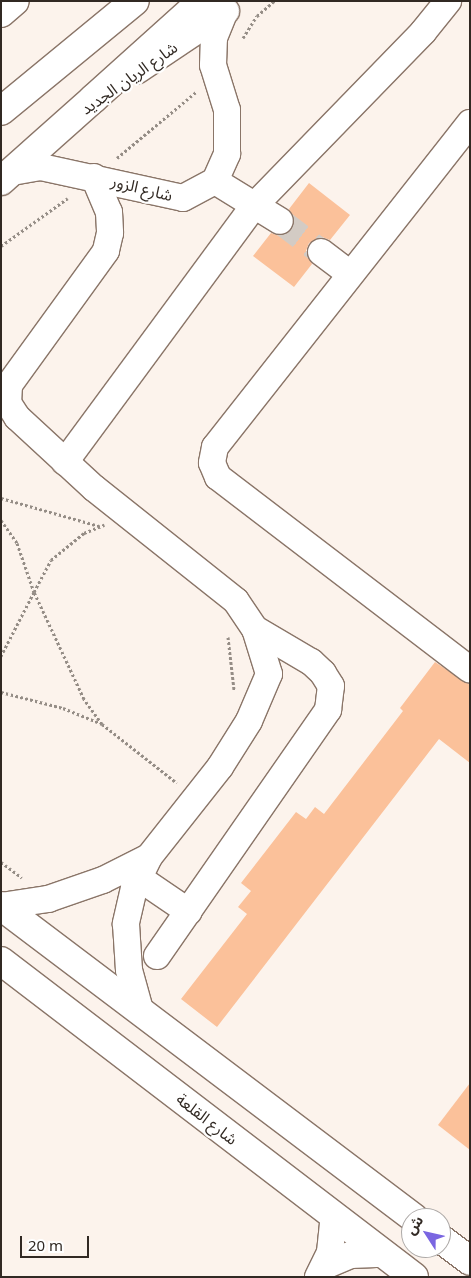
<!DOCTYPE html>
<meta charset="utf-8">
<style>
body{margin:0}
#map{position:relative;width:471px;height:1278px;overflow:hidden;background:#fcf3ec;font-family:"Noto Sans","Noto Sans Arabic",sans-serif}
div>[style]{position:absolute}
.building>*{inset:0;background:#fbc19a}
.minor-tunnel>*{height:26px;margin-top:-13px;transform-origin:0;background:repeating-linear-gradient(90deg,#d3cbc4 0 26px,transparent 0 39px)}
.path>*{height:3px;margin-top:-1.5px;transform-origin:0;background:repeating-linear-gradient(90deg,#958d86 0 2.5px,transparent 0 5px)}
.roads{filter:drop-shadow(1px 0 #8a7568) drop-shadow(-1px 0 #8a7568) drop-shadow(0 1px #8a7568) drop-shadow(0 -1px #8a7568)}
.minor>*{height:26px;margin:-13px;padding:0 13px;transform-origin:13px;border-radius:13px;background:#fff}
.major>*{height:28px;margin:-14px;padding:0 14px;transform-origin:14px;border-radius:14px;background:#fff}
.highway>*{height:28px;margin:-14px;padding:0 14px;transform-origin:14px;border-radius:14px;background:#fff}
span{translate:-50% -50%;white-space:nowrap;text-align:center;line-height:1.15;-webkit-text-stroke:4.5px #fff;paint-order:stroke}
.street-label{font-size:16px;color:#312923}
.frame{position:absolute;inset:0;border:2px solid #312923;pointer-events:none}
.north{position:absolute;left:401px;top:1208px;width:50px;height:50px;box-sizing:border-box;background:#fff;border:1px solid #ada9a7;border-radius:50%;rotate:305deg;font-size:14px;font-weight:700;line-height:20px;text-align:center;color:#312923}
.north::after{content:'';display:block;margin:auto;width:18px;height:22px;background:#7a66e1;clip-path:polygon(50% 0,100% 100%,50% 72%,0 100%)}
.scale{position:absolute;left:20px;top:1236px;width:69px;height:22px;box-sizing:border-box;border:2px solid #312923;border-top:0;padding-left:6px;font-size:15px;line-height:18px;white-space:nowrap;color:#312923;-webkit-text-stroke:4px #fff;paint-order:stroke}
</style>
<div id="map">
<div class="building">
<div style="clip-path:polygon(309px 183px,350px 215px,330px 240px,322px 237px,309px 243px,306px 251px,312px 264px,294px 287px,253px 256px,271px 233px,280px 236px,292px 229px,295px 221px,289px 209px)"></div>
<div style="clip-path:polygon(435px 662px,470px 685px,470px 763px,439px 739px,217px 1027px,181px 999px,247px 914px,238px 907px,251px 891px,241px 883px,296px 812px,306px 819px,315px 807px,324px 814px,403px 711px,400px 708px)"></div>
<div style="clip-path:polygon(470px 1083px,470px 1150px,438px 1125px)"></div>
</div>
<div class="minor-tunnel">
<div style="left:280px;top:221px;width:51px;rotate:37.1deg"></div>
</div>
<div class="path">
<div style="left:243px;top:38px;width:26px;rotate:-58deg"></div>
<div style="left:257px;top:16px;width:23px;rotate:-41deg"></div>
<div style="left:117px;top:158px;width:104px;rotate:-39.9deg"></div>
<div style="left:1px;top:246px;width:82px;rotate:-35.6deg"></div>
<div style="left:1px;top:498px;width:102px;rotate:15.9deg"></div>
<div style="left:1px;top:520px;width:28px;rotate:55deg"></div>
<div style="left:17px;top:543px;width:52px;rotate:70.9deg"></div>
<div style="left:34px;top:592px;width:72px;rotate:117.3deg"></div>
<div style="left:228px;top:637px;width:53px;rotate:83.5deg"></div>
<div style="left:1px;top:692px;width:64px;rotate:14.5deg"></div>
<div style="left:63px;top:708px;width:42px;rotate:22.3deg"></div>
<div style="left:102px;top:724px;width:95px;rotate:38.2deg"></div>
<div style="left:102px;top:724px;width:31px;rotate:-126deg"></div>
<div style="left:84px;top:699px;width:118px;rotate:-115deg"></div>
<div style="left:34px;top:592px;width:36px;rotate:-62deg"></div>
<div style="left:51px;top:560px;width:43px;rotate:-39.3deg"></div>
<div style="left:84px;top:533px;width:22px;rotate:-22deg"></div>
<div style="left:1px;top:862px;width:26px;rotate:37deg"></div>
</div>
<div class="roads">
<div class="minor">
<div style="left:138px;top:70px;width:106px;rotate:-33.8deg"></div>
<div style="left:470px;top:123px;width:412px;rotate:128.2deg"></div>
<div style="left:215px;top:447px;width:16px;rotate:101deg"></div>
<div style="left:212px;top:463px;width:15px;rotate:67deg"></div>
<div style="left:218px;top:477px;width:317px;rotate:37.4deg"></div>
<div style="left:12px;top:172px;width:29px;rotate:-10deg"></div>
<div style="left:41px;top:167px;width:145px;rotate:12.3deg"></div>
<div style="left:183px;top:198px;width:36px;rotate:-28deg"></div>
<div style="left:215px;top:181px;width:30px;rotate:-66deg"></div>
<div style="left:227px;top:154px;width:44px;rotate:-90deg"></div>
<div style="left:227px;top:110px;width:47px;rotate:-107.3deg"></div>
<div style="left:213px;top:65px;width:27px;rotate:-88deg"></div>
<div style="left:214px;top:38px;width:27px;rotate:-68deg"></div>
<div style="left:94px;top:177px;width:38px;rotate:67deg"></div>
<div style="left:109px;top:212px;width:21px;rotate:87deg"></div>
<div style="left:110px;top:233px;width:18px;rotate:103deg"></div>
<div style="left:106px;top:251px;width:165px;rotate:125.9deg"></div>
<div style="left:9px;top:385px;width:18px;rotate:93deg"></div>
<div style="left:8px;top:403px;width:17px;rotate:57deg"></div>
<div style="left:17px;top:417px;width:105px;rotate:42.7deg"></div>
<div style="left:94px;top:488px;width:181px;rotate:38.5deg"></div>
<div style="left:236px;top:601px;width:34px;rotate:56deg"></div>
<div style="left:255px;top:629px;width:47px;rotate:72.7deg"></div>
<div style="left:269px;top:674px;width:51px;rotate:113.1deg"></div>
<div style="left:249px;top:721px;width:54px;rotate:122.2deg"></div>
<div style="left:220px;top:767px;width:115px;rotate:128.3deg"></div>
<div style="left:149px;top:857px;width:34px;rotate:116deg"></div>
<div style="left:134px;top:888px;width:37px;rotate:103deg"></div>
<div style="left:126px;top:924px;width:46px;rotate:86.3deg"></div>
<div style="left:129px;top:970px;width:41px;rotate:74.6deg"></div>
<div style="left:215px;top:181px;width:76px;rotate:31.6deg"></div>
<div style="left:321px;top:252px;width:35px;rotate:37deg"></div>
<div style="left:65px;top:462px;width:318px;rotate:-53.6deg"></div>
<div style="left:254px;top:206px;width:243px;rotate:-45.8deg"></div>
<div style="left:423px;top:32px;width:40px;rotate:-51deg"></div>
<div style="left:139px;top:878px;width:60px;rotate:34.2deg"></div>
<div style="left:1px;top:906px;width:48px;rotate:-8.5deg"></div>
<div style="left:48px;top:899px;width:58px;rotate:-19.1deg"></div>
<div style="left:103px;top:880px;width:51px;rotate:-26.6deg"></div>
<div style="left:157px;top:956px;width:300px;rotate:-55.2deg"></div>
<div style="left:328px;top:710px;width:24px;rotate:-83deg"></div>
<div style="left:331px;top:686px;width:15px;rotate:-122deg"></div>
<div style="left:323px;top:673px;width:16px;rotate:-137deg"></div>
<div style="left:311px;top:662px;width:65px;rotate:-149.5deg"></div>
<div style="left:327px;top:1265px;width:25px;rotate:-23deg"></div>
<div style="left:350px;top:1255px;width:33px;rotate:-2deg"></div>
<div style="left:318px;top:1277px;width:28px;rotate:-64deg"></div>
<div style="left:330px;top:1252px;width:36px;rotate:-84deg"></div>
</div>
<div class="major">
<div style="left:1px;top:181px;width:123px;rotate:-41.7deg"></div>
<div style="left:1px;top:906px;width:518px;rotate:37.07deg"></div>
<div style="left:1px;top:961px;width:520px;rotate:37.42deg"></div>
<div style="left:441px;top:1239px;width:36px;rotate:37deg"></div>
</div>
<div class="highway">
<div style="left:1px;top:13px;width:18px;rotate:-41deg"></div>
<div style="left:93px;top:99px;width:147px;rotate:-42deg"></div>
<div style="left:1px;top:111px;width:173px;rotate:-39.4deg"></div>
</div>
</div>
<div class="street-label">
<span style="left:129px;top:78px;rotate:-35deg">شارع الريان الجديد</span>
<span style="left:142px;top:188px;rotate:14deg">شارع الزور</span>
<span style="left:207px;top:1119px;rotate:38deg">شارع القلعة</span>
</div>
<div class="frame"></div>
<div class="north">ش</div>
<div class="scale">20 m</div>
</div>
